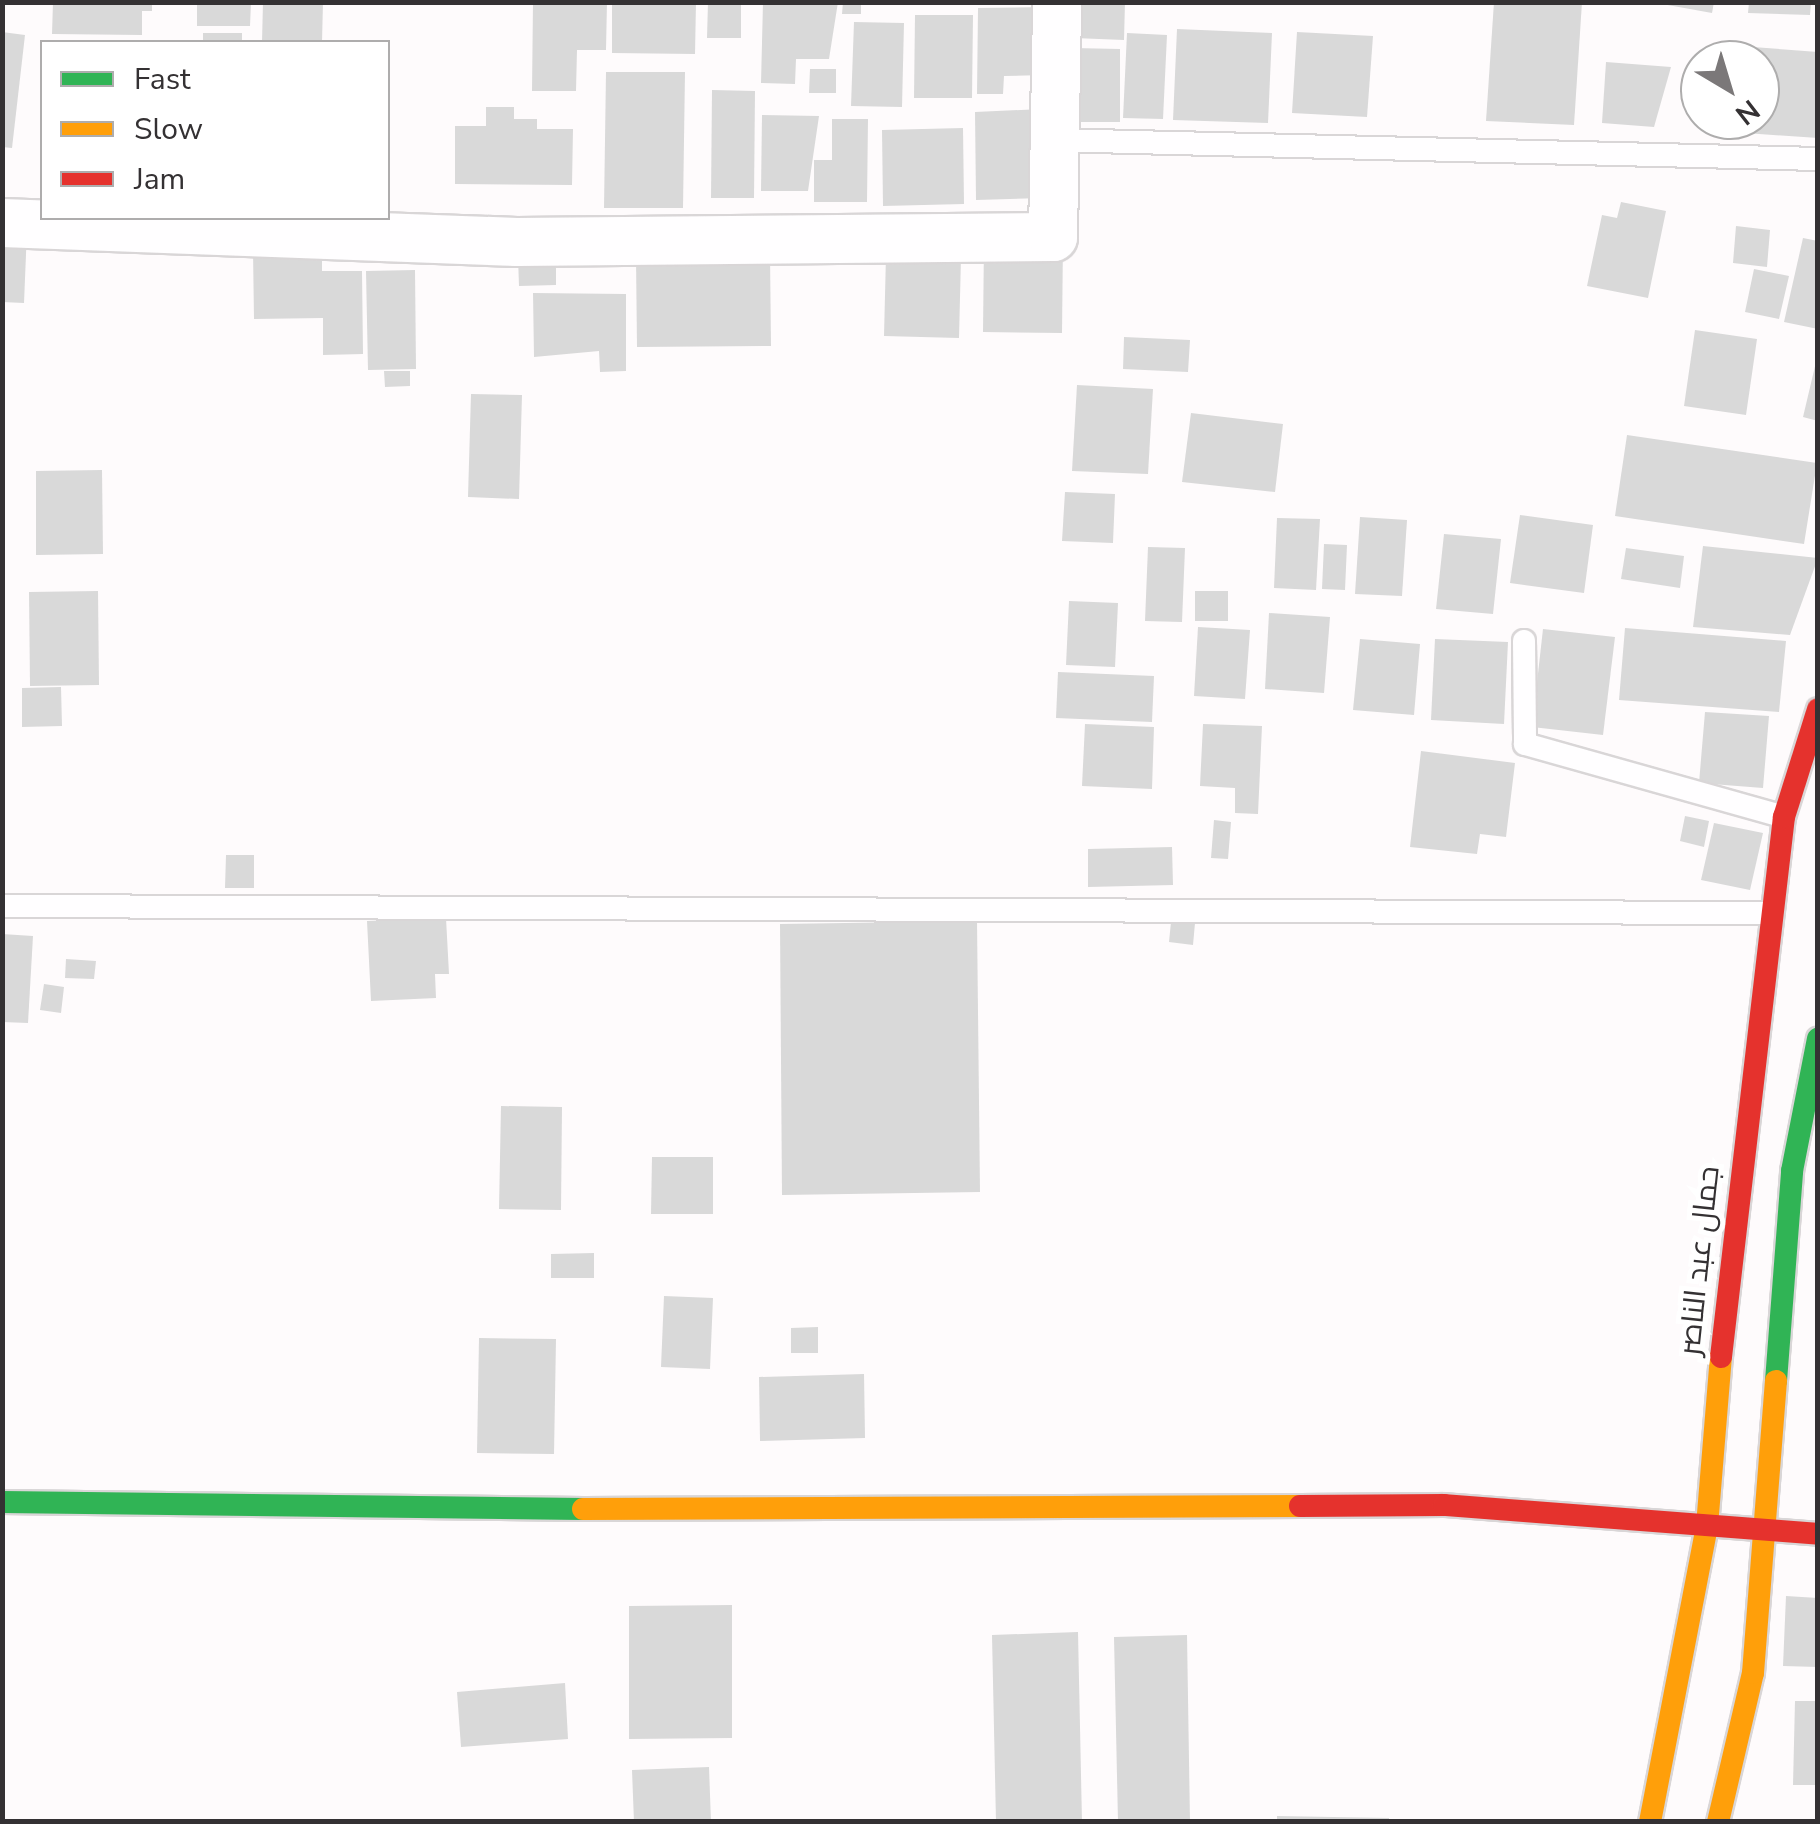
<!DOCTYPE html>
<meta charset="utf-8">
<style>
body{margin:0}
#map{position:relative;width:1820px;height:1824px;overflow:hidden;background:#fefbfc;font-family:"Nunito Sans",Cairo,sans-serif}
div>[style]{position:absolute}
.building>*{inset:0;background:#d9d9d9}
.roads{filter:drop-shadow(2px 0 #d9d6d7) drop-shadow(-2px 0 #d9d6d7) drop-shadow(0 2px #d9d6d7) drop-shadow(0 -2px #d9d6d7)}
.lane>*{height:22px;margin:-11px;padding:0 11px;transform-origin:11px;border-radius:11px;background:#fffeff}
.street>*{height:48px;margin:-24px;padding:0 24px;transform-origin:24px;border-radius:24px;background:#fffeff}
.fast>*{height:22px;margin:-11px;padding:0 11px;transform-origin:11px;border-radius:11px;background:#30b455}
.slow>*{height:22px;margin:-11px;padding:0 11px;transform-origin:11px;border-radius:11px;background:#ff9f0a}
.jam>*{height:22px;margin:-11px;padding:0 11px;transform-origin:11px;border-radius:11px;background:#e5322d}
span{translate:-50% -50%;white-space:nowrap;text-align:center;line-height:1.15;-webkit-text-stroke:10px #fff;paint-order:stroke}
.street-label{font-size:30px;color:#343133}
.frame{position:absolute;inset:0;border:5px solid #343133;pointer-events:none}
.legend{position:absolute;left:40px;top:40px;width:350px;height:180px;box-sizing:border-box;background:#fff;border:2px solid #aeadad;margin:0;padding:12px 18px;list-style:none;font-size:30px;color:#343133}
.legend li{display:flex;align-items:center;gap:20px;height:50px}
.legend b{width:50px;border:2px solid #aeadad}
.north{position:absolute;left:1680px;top:40px;width:100px;height:100px;box-sizing:border-box;background:#fff;border:2px solid #aeadad;border-radius:50%;rotate:142deg;font-size:28px;font-weight:700;line-height:40px;text-align:center;color:#343133}
.north::after{content:'';display:block;margin:auto;width:35px;height:45px;background:#7b7879;clip-path:polygon(50% 0,100% 100%,50% 72%,0 100%)}
</style>
<div id="map">
<div class="building">
<div style="clip-path:polygon(53px 2px,152px 2px,152px 11px,142px 11px,142px 35px,52px 34px)"></div>
<div style="clip-path:polygon(197px 2px,251px 2px,250px 26px,197px 26px)"></div>
<div style="clip-path:polygon(263px 2px,323px 2px,322px 42px,262px 42px)"></div>
<div style="clip-path:polygon(533px 2px,607px 2px,606px 50px,577px 50px,576px 91px,532px 91px)"></div>
<div style="clip-path:polygon(612px 2px,696px 2px,695px 54px,612px 53px)"></div>
<div style="clip-path:polygon(708px 2px,741px 2px,741px 38px,707px 38px)"></div>
<div style="clip-path:polygon(763px 2px,838px 2px,829px 59px,796px 59px,795px 84px,761px 83px)"></div>
<div style="clip-path:polygon(843px 2px,861px 2px,861px 14px,842px 14px)"></div>
<div style="clip-path:polygon(1076px 2px,1125px 2px,1124px 40px,1074px 38px)"></div>
<div style="clip-path:polygon(1494px 2px,1582px 2px,1574px 125px,1486px 121px)"></div>
<div style="clip-path:polygon(1651px 2px,1714px 2px,1712px 13px)"></div>
<div style="clip-path:polygon(1749px 2px,1811px 2px,1810px 15px,1748px 13px)"></div>
<div style="clip-path:polygon(1045px 7px,1045px 75px,1004px 76px,1003px 94px,977px 94px,978px 8px)"></div>
<div style="clip-path:polygon(915px 15px,973px 15px,972px 98px,914px 98px)"></div>
<div style="clip-path:polygon(854px 22px,904px 23px,902px 107px,851px 106px)"></div>
<div style="clip-path:polygon(1177px 29px,1272px 33px,1268px 123px,1173px 120px)"></div>
<div style="clip-path:polygon(2px 32px,25px 35px,12px 148px,2px 147px)"></div>
<div style="clip-path:polygon(1297px 32px,1373px 36px,1367px 117px,1292px 113px)"></div>
<div style="clip-path:polygon(203px 33px,242px 33px,242px 42px,203px 42px)"></div>
<div style="clip-path:polygon(1127px 33px,1167px 35px,1163px 119px,1123px 118px)"></div>
<div style="clip-path:polygon(1753px 47px,1818px 52px,1818px 138px,1745px 133px,1746px 120px,1760px 120px)"></div>
<div style="clip-path:polygon(1073px 48px,1120px 49px,1120px 122px,1072px 122px)"></div>
<div style="clip-path:polygon(1606px 62px,1671px 67px,1654px 127px,1602px 123px)"></div>
<div style="clip-path:polygon(810px 69px,836px 69px,836px 93px,809px 93px)"></div>
<div style="clip-path:polygon(606px 72px,685px 72px,683px 208px,604px 208px)"></div>
<div style="clip-path:polygon(712px 90px,755px 91px,754px 198px,711px 198px)"></div>
<div style="clip-path:polygon(486px 107px,514px 107px,514px 119px,537px 119px,537px 129px,573px 129px,572px 185px,455px 184px,455px 126px,486px 126px)"></div>
<div style="clip-path:polygon(1041px 109px,1043px 198px,976px 200px,975px 112px)"></div>
<div style="clip-path:polygon(762px 115px,819px 116px,808px 191px,761px 191px)"></div>
<div style="clip-path:polygon(832px 119px,868px 119px,867px 202px,814px 202px,814px 160px,832px 160px)"></div>
<div style="clip-path:polygon(963px 128px,964px 204px,883px 206px,882px 130px)"></div>
<div style="clip-path:polygon(1621px 202px,1666px 211px,1648px 298px,1587px 286px,1602px 215px,1617px 218px)"></div>
<div style="clip-path:polygon(1736px 226px,1770px 230px,1767px 267px,1733px 263px)"></div>
<div style="clip-path:polygon(2px 229px,27px 230px,24px 303px,2px 302px)"></div>
<div style="clip-path:polygon(1803px 238px,1818px 241px,1818px 329px,1784px 322px)"></div>
<div style="clip-path:polygon(984px 241px,1063px 241px,1062px 333px,983px 332px)"></div>
<div style="clip-path:polygon(322px 250px,322px 271px,362px 271px,363px 354px,323px 355px,323px 318px,254px 319px,253px 251px)"></div>
<div style="clip-path:polygon(770px 255px,771px 346px,637px 347px,636px 258px)"></div>
<div style="clip-path:polygon(886px 255px,961px 257px,959px 338px,884px 336px)"></div>
<div style="clip-path:polygon(518px 257px,556px 257px,556px 285px,519px 286px)"></div>
<div style="clip-path:polygon(1754px 269px,1789px 276px,1779px 319px,1745px 312px)"></div>
<div style="clip-path:polygon(415px 270px,416px 369px,368px 370px,366px 271px)"></div>
<div style="clip-path:polygon(533px 293px,626px 294px,626px 371px,600px 372px,599px 351px,534px 357px)"></div>
<div style="clip-path:polygon(1695px 330px,1757px 339px,1746px 415px,1684px 406px)"></div>
<div style="clip-path:polygon(1124px 337px,1190px 340px,1188px 372px,1123px 369px)"></div>
<div style="clip-path:polygon(1816px 362px,1818px 362px,1818px 421px,1803px 417px)"></div>
<div style="clip-path:polygon(384px 371px,410px 371px,410px 386px,385px 387px)"></div>
<div style="clip-path:polygon(1077px 385px,1153px 389px,1148px 474px,1072px 471px)"></div>
<div style="clip-path:polygon(471px 394px,522px 395px,519px 499px,468px 497px)"></div>
<div style="clip-path:polygon(1191px 413px,1283px 424px,1275px 492px,1182px 482px)"></div>
<div style="clip-path:polygon(1627px 435px,1817px 463px,1804px 544px,1615px 516px)"></div>
<div style="clip-path:polygon(102px 470px,103px 554px,36px 555px,36px 471px)"></div>
<div style="clip-path:polygon(1065px 492px,1115px 494px,1113px 543px,1062px 541px)"></div>
<div style="clip-path:polygon(1520px 515px,1593px 525px,1584px 593px,1510px 583px)"></div>
<div style="clip-path:polygon(1360px 517px,1407px 520px,1402px 596px,1355px 594px)"></div>
<div style="clip-path:polygon(1277px 518px,1320px 519px,1316px 590px,1274px 588px)"></div>
<div style="clip-path:polygon(1444px 534px,1501px 539px,1493px 614px,1436px 609px)"></div>
<div style="clip-path:polygon(1324px 544px,1347px 545px,1345px 590px,1322px 589px)"></div>
<div style="clip-path:polygon(1703px 546px,1818px 558px,1790px 635px,1693px 627px)"></div>
<div style="clip-path:polygon(1148px 547px,1185px 548px,1182px 622px,1145px 621px)"></div>
<div style="clip-path:polygon(1626px 548px,1684px 556px,1680px 588px,1621px 579px)"></div>
<div style="clip-path:polygon(98px 591px,99px 685px,30px 686px,29px 592px)"></div>
<div style="clip-path:polygon(1195px 591px,1228px 591px,1228px 621px,1195px 621px)"></div>
<div style="clip-path:polygon(1069px 601px,1118px 603px,1115px 667px,1066px 665px)"></div>
<div style="clip-path:polygon(1269px 613px,1330px 617px,1324px 693px,1265px 689px)"></div>
<div style="clip-path:polygon(1198px 627px,1250px 630px,1245px 699px,1194px 696px)"></div>
<div style="clip-path:polygon(1625px 628px,1786px 641px,1779px 712px,1619px 700px)"></div>
<div style="clip-path:polygon(1543px 629px,1615px 637px,1603px 735px,1532px 727px)"></div>
<div style="clip-path:polygon(1360px 639px,1420px 644px,1414px 715px,1353px 710px)"></div>
<div style="clip-path:polygon(1435px 639px,1508px 642px,1504px 724px,1431px 720px)"></div>
<div style="clip-path:polygon(1058px 672px,1154px 676px,1152px 722px,1056px 718px)"></div>
<div style="clip-path:polygon(61px 687px,62px 726px,22px 727px,22px 688px)"></div>
<div style="clip-path:polygon(1705px 712px,1769px 716px,1763px 788px,1699px 783px)"></div>
<div style="clip-path:polygon(1085px 724px,1154px 727px,1152px 789px,1082px 786px)"></div>
<div style="clip-path:polygon(1203px 724px,1262px 726px,1258px 814px,1235px 813px,1235px 788px,1200px 786px)"></div>
<div style="clip-path:polygon(1421px 751px,1515px 763px,1506px 837px,1480px 834px,1477px 854px,1410px 847px)"></div>
<div style="clip-path:polygon(1685px 816px,1709px 821px,1704px 847px,1680px 841px)"></div>
<div style="clip-path:polygon(1214px 820px,1231px 822px,1228px 859px,1211px 858px)"></div>
<div style="clip-path:polygon(1714px 823px,1763px 833px,1750px 890px,1701px 880px)"></div>
<div style="clip-path:polygon(1172px 847px,1173px 885px,1088px 887px,1088px 849px)"></div>
<div style="clip-path:polygon(226px 855px,254px 855px,254px 888px,225px 888px)"></div>
<div style="clip-path:polygon(446px 918px,449px 974px,435px 974px,436px 998px,371px 1001px,367px 921px)"></div>
<div style="clip-path:polygon(977px 921px,980px 1192px,782px 1195px,780px 924px)"></div>
<div style="clip-path:polygon(1171px 922px,1195px 923px,1193px 945px,1169px 942px)"></div>
<div style="clip-path:polygon(2px 934px,33px 936px,28px 1023px,2px 1022px)"></div>
<div style="clip-path:polygon(66px 959px,96px 961px,94px 979px,65px 978px)"></div>
<div style="clip-path:polygon(44px 984px,64px 987px,61px 1013px,40px 1010px)"></div>
<div style="clip-path:polygon(501px 1106px,562px 1107px,561px 1210px,499px 1209px)"></div>
<div style="clip-path:polygon(652px 1157px,713px 1157px,713px 1214px,651px 1214px)"></div>
<div style="clip-path:polygon(594px 1253px,594px 1278px,551px 1278px,551px 1254px)"></div>
<div style="clip-path:polygon(664px 1296px,713px 1298px,710px 1369px,661px 1367px)"></div>
<div style="clip-path:polygon(818px 1327px,818px 1353px,791px 1353px,791px 1328px)"></div>
<div style="clip-path:polygon(479px 1338px,556px 1339px,554px 1454px,477px 1453px)"></div>
<div style="clip-path:polygon(864px 1374px,865px 1438px,760px 1441px,759px 1377px)"></div>
<div style="clip-path:polygon(1786px 1596px,1818px 1598px,1818px 1667px,1783px 1666px)"></div>
<div style="clip-path:polygon(732px 1605px,732px 1738px,629px 1739px,629px 1606px)"></div>
<div style="clip-path:polygon(1078px 1632px,1082px 1822px,996px 1822px,992px 1635px)"></div>
<div style="clip-path:polygon(1187px 1635px,1190px 1822px,1118px 1822px,1114px 1637px)"></div>
<div style="clip-path:polygon(565px 1683px,568px 1739px,461px 1747px,457px 1692px)"></div>
<div style="clip-path:polygon(1795px 1701px,1818px 1701px,1818px 1785px,1793px 1785px)"></div>
<div style="clip-path:polygon(709px 1767px,711px 1822px,634px 1822px,632px 1770px)"></div>
<div style="clip-path:polygon(1277px 1816px,1389px 1818px,1389px 1822px,1277px 1822px)"></div>
</div>
<div class="roads">
<div class="lane">
<div style="left:1052px;top:140px;width:766px;rotate:1.42deg"></div>
<div style="left:1524px;top:641px;width:103px;rotate:89.4deg"></div>
<div style="left:1525px;top:744px;width:269px;rotate:15.7deg"></div>
<div style="left:2px;top:906px;width:1769px;rotate:0.23deg"></div>
</div>
<div class="street">
<div style="left:2px;top:223px;width:515px;rotate:2.11deg"></div>
<div style="left:517px;top:242px;width:536px;rotate:-0.53deg"></div>
<div style="left:1053px;top:237px;width:235px;rotate:-89deg"></div>
</div>
<div class="fast">
<div style="left:1776px;top:1381px;width:211px;rotate:-85.6deg"></div>
<div style="left:1792px;top:1171px;width:135px;rotate:-78.9deg"></div>
<div style="left:2px;top:1502px;width:581px;rotate:0.69deg"></div>
</div>
<div class="slow">
<div style="left:583px;top:1509px;width:717px;rotate:-0.24deg"></div>
<div style="left:1650px;top:1822px;width:301px;rotate:-79.1deg"></div>
<div style="left:1707px;top:1526px;width:170px;rotate:-85.3deg"></div>
<div style="left:1718px;top:1822px;width:153px;rotate:-76.8deg"></div>
<div style="left:1753px;top:1673px;width:293px;rotate:-85.5deg"></div>
</div>
<div class="jam">
<div style="left:1721px;top:1357px;width:544px;rotate:-83.35deg"></div>
<div style="left:1784px;top:817px;width:113px;rotate:-72.5deg"></div>
<div style="left:1300px;top:1506px;width:144px;rotate:-0.4deg"></div>
<div style="left:1444px;top:1505px;width:375px;rotate:4.4deg"></div>
</div>
</div>
<div class="street-label">
<span style="left:1700px;top:1261px;rotate:-84deg">جمال عبد الناصر</span>
</div>
<div class="frame"></div>
<ul class="legend">
<li><b style="height:12px;background:#30b455"></b>Fast</li>
<li><b style="height:12px;background:#ff9f0a"></b>Slow</li>
<li><b style="height:12px;background:#e5322d"></b>Jam</li>
</ul>
<div class="north">N</div>
</div>
